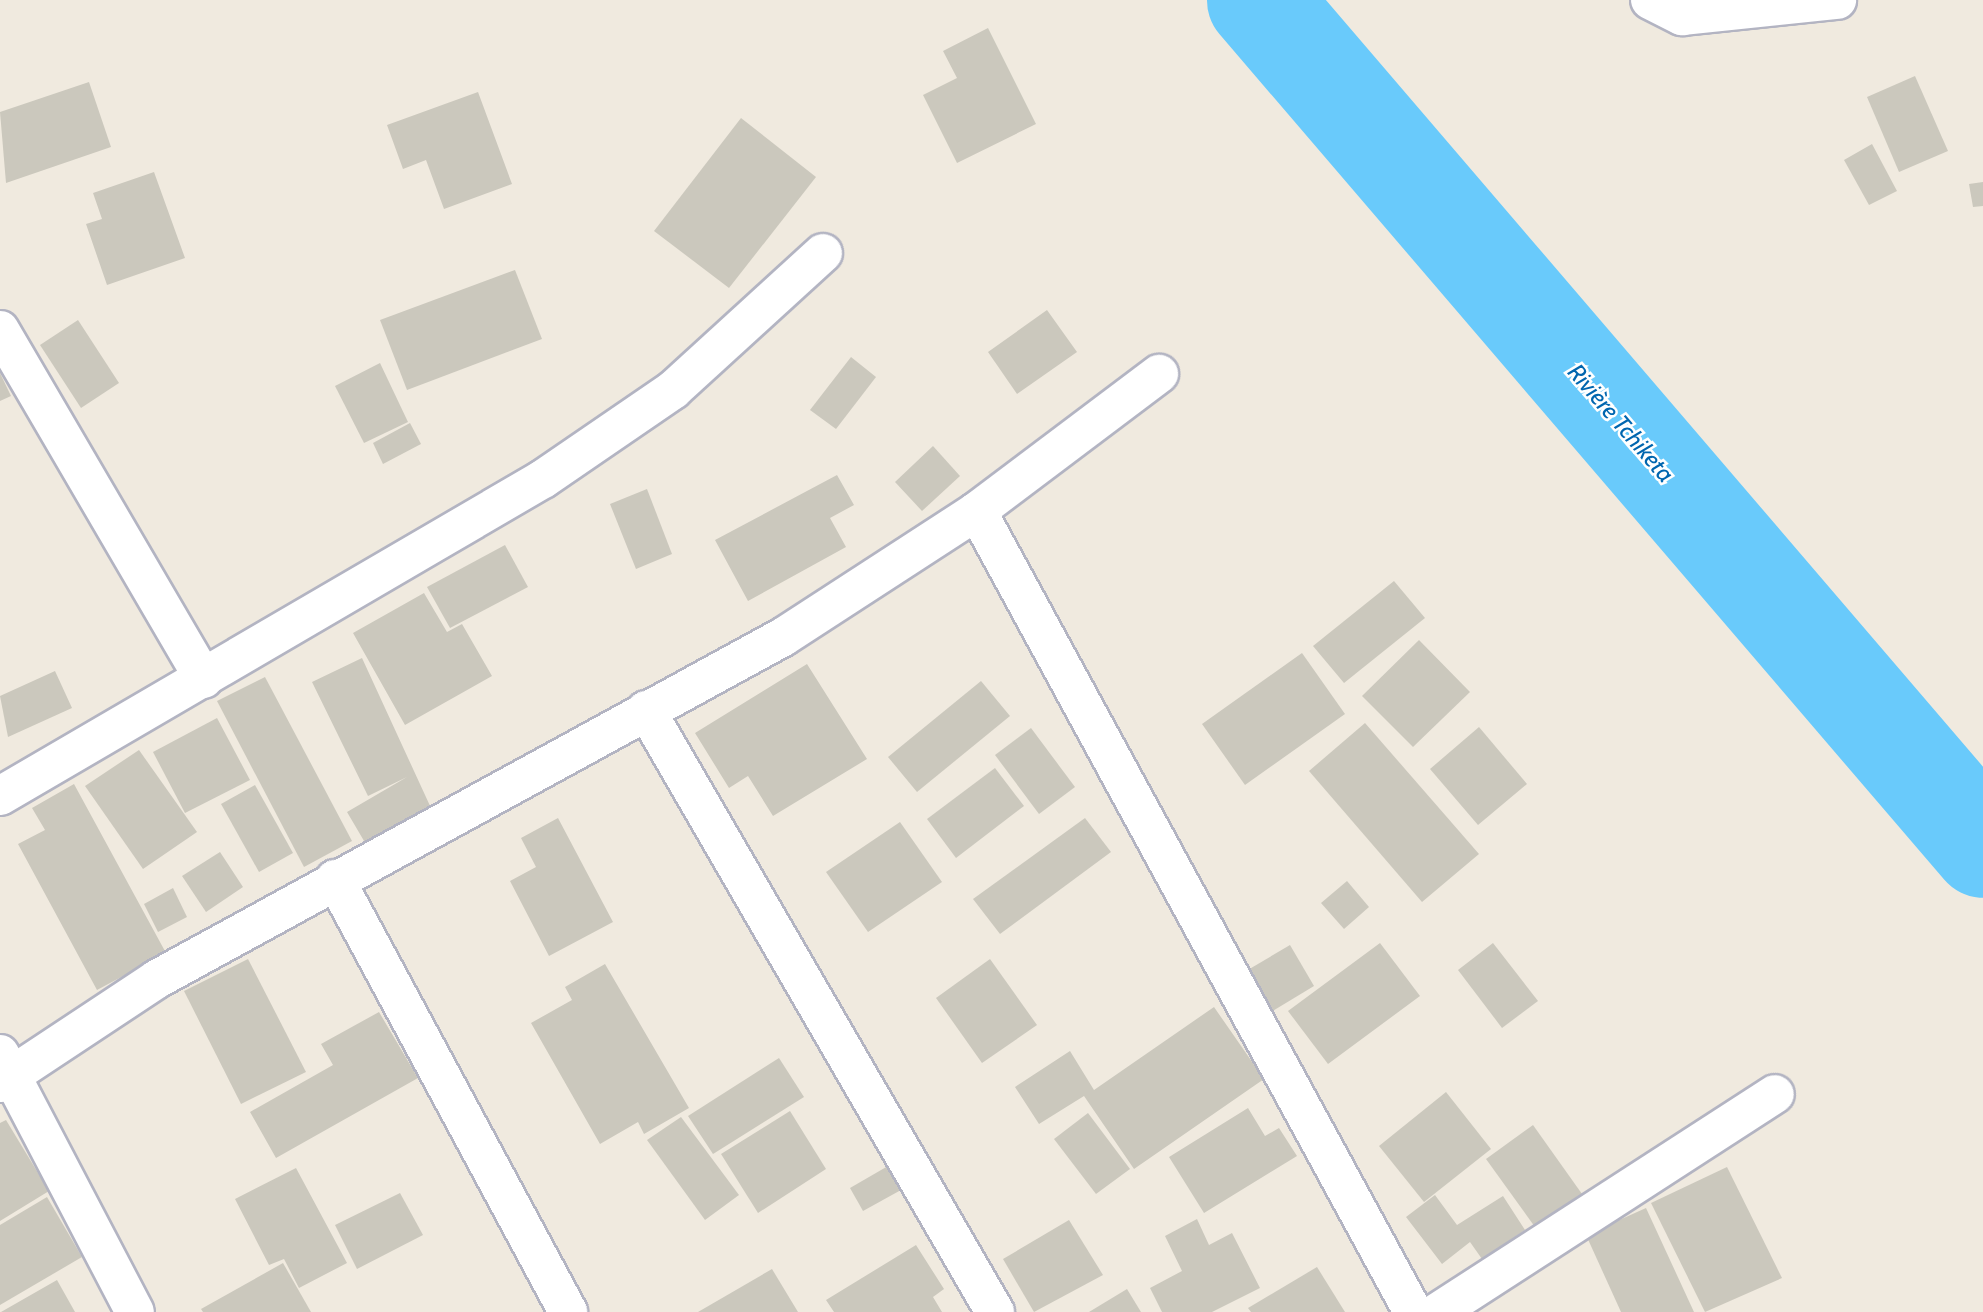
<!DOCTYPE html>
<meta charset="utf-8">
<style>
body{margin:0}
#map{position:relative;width:1983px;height:1312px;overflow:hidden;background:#f0eadf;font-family:Cabin,sans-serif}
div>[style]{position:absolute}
.river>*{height:103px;margin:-51.5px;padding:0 51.5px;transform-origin:51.5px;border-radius:51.5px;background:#69cafb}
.building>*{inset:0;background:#cbc8bd}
.roads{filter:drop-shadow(2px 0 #b3b4c2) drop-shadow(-2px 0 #b3b4c2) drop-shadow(0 2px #b3b4c2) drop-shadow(0 -2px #b3b4c2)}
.minor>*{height:38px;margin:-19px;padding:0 19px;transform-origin:19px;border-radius:19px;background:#fff}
span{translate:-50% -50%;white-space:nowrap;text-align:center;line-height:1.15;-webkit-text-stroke:5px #fff;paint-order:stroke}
.water-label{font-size:24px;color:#0066af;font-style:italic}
</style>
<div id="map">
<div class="river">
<div style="left:1258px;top:0;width:1114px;rotate:49.4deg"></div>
</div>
<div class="building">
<div style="clip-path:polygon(988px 28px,1036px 124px,957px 163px,923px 95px,957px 78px,943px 51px)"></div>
<div style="clip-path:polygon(1915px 76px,1948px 151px,1899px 172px,1867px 97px)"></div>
<div style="clip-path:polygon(89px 82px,111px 147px,6px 183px,0 112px)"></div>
<div style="clip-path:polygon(478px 92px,512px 184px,444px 209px,426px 160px,403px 169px,387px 125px)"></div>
<div style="clip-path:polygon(741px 118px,816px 177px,729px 288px,654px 231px)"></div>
<div style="clip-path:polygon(1872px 144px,1897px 191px,1869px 205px,1844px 160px)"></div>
<div style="clip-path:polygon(154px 172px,185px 258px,107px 285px,86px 224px,102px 219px,93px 193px)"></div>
<div style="clip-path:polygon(1983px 182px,1983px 206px,1973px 207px,1969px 184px)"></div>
<div style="clip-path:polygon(515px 270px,542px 339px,407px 390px,380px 320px)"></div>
<div style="clip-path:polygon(1047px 310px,1077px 352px,1017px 394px,988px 352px)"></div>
<div style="clip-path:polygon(78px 320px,119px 383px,81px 408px,40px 345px)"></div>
<div style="clip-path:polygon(851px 357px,876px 377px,836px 429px,810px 410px)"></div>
<div style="clip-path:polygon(380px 363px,408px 422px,364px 443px,335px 386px)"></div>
<div style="clip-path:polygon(0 373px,11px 396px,0 401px)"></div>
<div style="clip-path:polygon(410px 423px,421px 444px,383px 464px,373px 443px)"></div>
<div style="clip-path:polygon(933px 446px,960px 476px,922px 511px,895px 482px)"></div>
<div style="clip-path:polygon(837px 475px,854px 505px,830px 518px,846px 547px,748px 601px,715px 540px)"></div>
<div style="clip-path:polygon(647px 489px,672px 554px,636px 569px,610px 504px)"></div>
<div style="clip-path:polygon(505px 545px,528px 587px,450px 628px,427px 587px)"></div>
<div style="clip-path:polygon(1394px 581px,1425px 618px,1344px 683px,1313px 646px)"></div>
<div style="clip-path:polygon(424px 593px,447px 632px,462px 624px,492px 676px,405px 725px,353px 633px)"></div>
<div style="clip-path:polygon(1419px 640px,1470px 692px,1413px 747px,1362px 696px)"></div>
<div style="clip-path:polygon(1302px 653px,1345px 714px,1245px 785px,1202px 724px)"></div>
<div style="clip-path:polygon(362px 658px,431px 808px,367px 846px,347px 812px,407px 777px,368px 796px,312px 682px)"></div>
<div style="clip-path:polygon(807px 664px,867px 759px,773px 816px,748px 776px,729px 788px,695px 733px)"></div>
<div style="clip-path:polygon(55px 671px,72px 708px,8px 737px,0 696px)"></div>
<div style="clip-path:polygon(265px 677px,352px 841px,304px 867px,217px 701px)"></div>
<div style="clip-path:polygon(981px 681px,1010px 716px,917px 792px,888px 757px)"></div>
<div style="clip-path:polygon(217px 718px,250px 780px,185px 813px,153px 752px)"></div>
<div style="clip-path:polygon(1365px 723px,1479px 854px,1422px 902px,1309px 771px)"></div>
<div style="clip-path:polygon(1479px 727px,1527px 784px,1478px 825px,1430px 769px)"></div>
<div style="clip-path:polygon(1031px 728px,1075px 787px,1039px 814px,995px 755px)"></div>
<div style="clip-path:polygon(139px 750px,197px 832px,143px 869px,85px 786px)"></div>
<div style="clip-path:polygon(995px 768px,1024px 806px,956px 858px,927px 819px)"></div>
<div style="clip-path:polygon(74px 784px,166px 953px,97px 990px,18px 844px,45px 830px,32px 808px)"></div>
<div style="clip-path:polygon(255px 785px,293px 853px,259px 872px,221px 804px)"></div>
<div style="clip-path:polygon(558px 818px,613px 922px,549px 956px,510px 881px,536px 867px,521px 838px)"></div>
<div style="clip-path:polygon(1085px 818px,1111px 852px,1000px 934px,973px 899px)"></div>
<div style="clip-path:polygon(900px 822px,942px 882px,868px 932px,826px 872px)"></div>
<div style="clip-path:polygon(220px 852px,243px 887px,206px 912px,182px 876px)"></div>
<div style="clip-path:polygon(1347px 881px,1369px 907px,1344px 929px,1321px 903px)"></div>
<div style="clip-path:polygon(173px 888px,187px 917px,158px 932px,144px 904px)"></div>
<div style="clip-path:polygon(1380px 943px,1420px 996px,1328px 1064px,1288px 1011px)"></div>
<div style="clip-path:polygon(1493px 943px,1538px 1001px,1502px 1028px,1458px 970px)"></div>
<div style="clip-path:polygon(1290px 945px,1314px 986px,1271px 1012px,1246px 971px)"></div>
<div style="clip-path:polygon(248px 959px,306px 1072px,241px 1104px,184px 991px)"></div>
<div style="clip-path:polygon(990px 959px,1037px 1025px,982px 1063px,936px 998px)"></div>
<div style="clip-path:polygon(605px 964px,689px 1108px,644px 1134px,638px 1122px,600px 1144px,531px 1023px,572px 1000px,565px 987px)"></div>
<div style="clip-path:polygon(1214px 1007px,1264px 1079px,1134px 1169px,1084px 1096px,1039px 1124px,1015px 1087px,1070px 1051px,1094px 1090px)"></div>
<div style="clip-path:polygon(379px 1012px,418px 1078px,276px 1158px,250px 1112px,333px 1065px,321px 1044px)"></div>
<div style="clip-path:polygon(779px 1058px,804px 1097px,713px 1154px,688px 1116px)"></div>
<div style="clip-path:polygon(1446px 1092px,1491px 1149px,1424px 1202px,1379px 1146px)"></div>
<div style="clip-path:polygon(1248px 1108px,1265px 1136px,1279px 1128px,1297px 1156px,1204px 1213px,1169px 1157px)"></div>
<div style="clip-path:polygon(790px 1111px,826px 1169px,758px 1213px,721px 1154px)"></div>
<div style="clip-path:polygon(1088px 1113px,1130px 1169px,1096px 1194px,1054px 1139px)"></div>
<div style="clip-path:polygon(681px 1117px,739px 1195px,705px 1220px,647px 1140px)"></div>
<div style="clip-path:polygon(6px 1120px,49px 1191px,0 1221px,0 1123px)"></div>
<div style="clip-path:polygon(1533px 1125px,1587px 1201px,1540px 1234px,1486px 1159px)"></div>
<div style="clip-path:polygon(888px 1166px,901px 1190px,863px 1211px,850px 1188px)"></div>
<div style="clip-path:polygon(1727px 1167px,1782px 1278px,1705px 1312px,1651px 1203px)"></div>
<div style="clip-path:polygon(296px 1168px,347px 1263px,299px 1288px,284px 1259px,269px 1265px,235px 1199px)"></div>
<div style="clip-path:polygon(400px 1193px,423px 1235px,357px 1269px,335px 1225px)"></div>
<div style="clip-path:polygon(1435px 1195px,1457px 1225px,1503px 1196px,1525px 1230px,1482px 1259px,1470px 1242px,1442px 1264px,1406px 1217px)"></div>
<div style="clip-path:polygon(47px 1197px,82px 1257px,0 1305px,0 1225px)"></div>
<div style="clip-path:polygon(1646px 1208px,1694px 1312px,1621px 1312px,1586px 1235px)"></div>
<div style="clip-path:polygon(1197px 1219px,1209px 1245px,1232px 1233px,1260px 1288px,1212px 1312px,1162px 1312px,1150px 1288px,1182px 1271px,1165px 1236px)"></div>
<div style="clip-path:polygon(1069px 1220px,1103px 1275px,1034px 1312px,1003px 1259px)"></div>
<div style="clip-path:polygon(916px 1245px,944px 1289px,933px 1297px,942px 1312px,834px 1312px,826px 1300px)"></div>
<div style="clip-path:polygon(283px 1263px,311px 1312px,203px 1312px,201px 1309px)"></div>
<div style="clip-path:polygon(1317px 1267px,1345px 1312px,1251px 1312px,1248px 1308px)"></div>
<div style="clip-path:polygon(772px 1269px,798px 1312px,698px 1312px)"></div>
<div style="clip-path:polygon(57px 1280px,75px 1312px,1px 1312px)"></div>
<div style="clip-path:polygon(1127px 1289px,1141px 1312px,1089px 1312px)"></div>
</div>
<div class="roads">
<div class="minor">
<div style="left:1650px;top:0;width:36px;rotate:27deg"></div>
<div style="left:1682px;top:16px;width:156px;rotate:-5.9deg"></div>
<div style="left:0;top:330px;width:404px;rotate:59.7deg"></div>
<div style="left:977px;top:511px;width:912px;rotate:61.44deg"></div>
<div style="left:646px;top:710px;width:696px;rotate:59.9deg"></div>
<div style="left:0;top:796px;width:629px;rotate:-30.28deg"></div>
<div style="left:543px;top:479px;width:158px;rotate:-34.4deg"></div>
<div style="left:673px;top:390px;width:203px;rotate:-42.4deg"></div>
<div style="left:335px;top:879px;width:492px;rotate:61.7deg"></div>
<div style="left:0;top:1054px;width:291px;rotate:62.4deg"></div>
<div style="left:0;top:1083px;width:188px;rotate:-33.5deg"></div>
<div style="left:157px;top:979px;width:713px;rotate:-28.65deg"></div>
<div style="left:783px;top:637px;width:231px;rotate:-33deg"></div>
<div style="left:977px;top:511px;width:228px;rotate:-37deg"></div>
<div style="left:1438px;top:1312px;width:401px;rotate:-32.9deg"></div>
</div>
</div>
<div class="water-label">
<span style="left:1621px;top:423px;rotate:49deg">Rivière Tchiketa</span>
</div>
</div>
